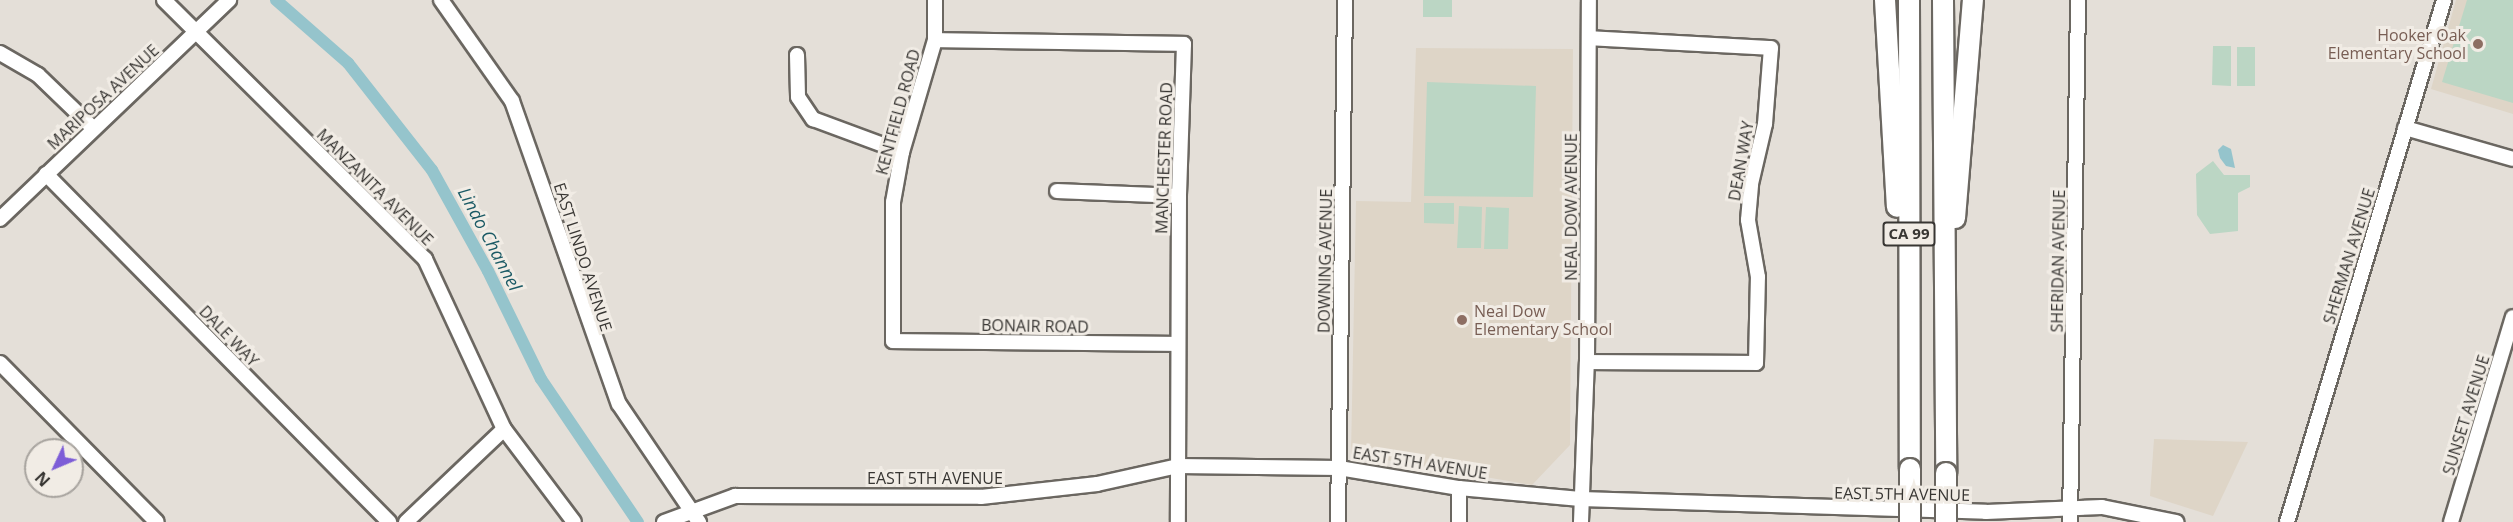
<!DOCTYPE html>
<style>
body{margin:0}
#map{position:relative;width:2513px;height:522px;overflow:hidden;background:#e4dfd8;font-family:"Open Sans",sans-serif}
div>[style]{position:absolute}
.built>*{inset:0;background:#ded5c7}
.green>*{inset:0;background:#bbd6c4}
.water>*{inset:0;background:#95c4cc}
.canal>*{height:12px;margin:-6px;padding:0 6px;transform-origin:6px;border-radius:6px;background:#95c4cc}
.roads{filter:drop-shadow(2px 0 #6b6761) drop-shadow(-2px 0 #6b6761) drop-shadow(0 2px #6b6761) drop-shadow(0 -2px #6b6761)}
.minor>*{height:14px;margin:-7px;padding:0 7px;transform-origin:7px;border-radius:7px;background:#fff}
.highway>*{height:20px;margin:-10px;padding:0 10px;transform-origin:10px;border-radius:10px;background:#fff}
.bridges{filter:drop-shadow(2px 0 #6b6761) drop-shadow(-2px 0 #6b6761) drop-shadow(0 2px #6b6761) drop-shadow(0 -2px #6b6761)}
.highway-bridge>*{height:20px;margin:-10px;padding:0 10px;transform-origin:10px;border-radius:10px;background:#fff}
.dots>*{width:16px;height:16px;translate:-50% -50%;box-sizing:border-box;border:3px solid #f1ece5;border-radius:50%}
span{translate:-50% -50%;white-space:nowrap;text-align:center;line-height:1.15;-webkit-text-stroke:6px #f1ece5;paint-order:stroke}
.shield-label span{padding:2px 4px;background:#f1ece5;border:2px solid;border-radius:4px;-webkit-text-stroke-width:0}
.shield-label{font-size:15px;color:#383633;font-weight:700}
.education-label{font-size:16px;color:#785e54}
.right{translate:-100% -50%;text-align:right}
.left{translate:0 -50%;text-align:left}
.street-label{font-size:16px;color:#383633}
.water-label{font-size:18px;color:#1b5a65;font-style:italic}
.north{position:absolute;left:24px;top:438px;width:60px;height:60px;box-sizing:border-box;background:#f1ece5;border:2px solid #a7a39e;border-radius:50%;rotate:226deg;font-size:16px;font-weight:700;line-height:24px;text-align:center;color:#383633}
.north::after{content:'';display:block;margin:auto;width:21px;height:27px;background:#7d5dd7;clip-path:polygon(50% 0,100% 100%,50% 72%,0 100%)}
</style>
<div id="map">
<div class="built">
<div style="clip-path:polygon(2456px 0,2513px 0,2513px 114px,2431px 89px)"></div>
<div style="clip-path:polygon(1416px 48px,1573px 49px,1570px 445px,1532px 485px,1351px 454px,1356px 201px,1411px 202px)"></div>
<div style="clip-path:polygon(2154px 439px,2248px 442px,2213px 516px,2150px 496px)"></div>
</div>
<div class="green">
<div style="clip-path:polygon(1423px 0,1452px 0,1452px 17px,1423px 17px)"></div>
<div style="clip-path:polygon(2467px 0,2513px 0,2513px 103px,2442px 82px)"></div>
<div style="clip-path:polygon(2213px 46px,2231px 46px,2231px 86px,2212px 85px)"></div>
<div style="clip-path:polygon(2237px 47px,2255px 47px,2255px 86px,2237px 86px)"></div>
<div style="clip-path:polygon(1427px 82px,1536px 86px,1533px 197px,1424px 196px)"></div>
<div style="clip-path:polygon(2213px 161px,2224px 175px,2250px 175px,2250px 187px,2238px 193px,2238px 231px,2210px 234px,2197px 215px,2196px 174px)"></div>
<div style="clip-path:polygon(1424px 203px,1454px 203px,1454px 224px,1424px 223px)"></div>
<div style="clip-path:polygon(1459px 206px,1482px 207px,1481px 248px,1457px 248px)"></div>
<div style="clip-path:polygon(1486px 207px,1509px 208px,1508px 249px,1484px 249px)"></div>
</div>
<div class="water">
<div style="clip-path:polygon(2223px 145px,2231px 149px,2235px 168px,2226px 166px,2220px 158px,2218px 150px)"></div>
</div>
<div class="canal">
<div style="left:276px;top:0;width:96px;rotate:41.2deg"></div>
<div style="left:348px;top:63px;width:136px;rotate:51.9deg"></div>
<div style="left:432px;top:170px;width:115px;rotate:61deg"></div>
<div style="left:488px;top:271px;width:120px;rotate:63.9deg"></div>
<div style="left:541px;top:379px;width:173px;rotate:55.9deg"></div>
</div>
<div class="roads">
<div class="minor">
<div style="left:164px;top:0;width:368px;rotate:44.8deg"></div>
<div style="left:425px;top:259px;width:187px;rotate:65.1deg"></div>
<div style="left:504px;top:429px;width:116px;rotate:53deg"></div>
<div style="left:441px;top:0;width:123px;rotate:54.9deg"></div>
<div style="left:512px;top:101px;width:321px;rotate:70.6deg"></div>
<div style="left:619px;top:404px;width:143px;rotate:55.9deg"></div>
<div style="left:935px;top:0;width:40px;rotate:90deg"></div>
<div style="left:935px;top:40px;width:117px;rotate:106.4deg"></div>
<div style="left:902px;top:152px;width:51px;rotate:100.2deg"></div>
<div style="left:893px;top:202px;width:139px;rotate:90deg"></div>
<div style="left:893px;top:341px;width:284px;rotate:0.6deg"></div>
<div style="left:935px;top:40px;width:249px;rotate:0.9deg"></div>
<div style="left:1184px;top:44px;width:152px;rotate:91.9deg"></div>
<div style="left:1179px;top:196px;width:326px;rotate:90.2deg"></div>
<div style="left:0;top:53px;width:44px;rotate:30.1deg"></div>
<div style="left:38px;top:75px;width:76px;rotate:43.9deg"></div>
<div style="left:797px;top:55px;width:42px;rotate:88.6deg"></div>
<div style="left:798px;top:97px;width:27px;rotate:56deg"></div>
<div style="left:813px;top:119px;width:95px;rotate:20.3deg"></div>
<div style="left:2405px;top:128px;width:112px;rotate:16deg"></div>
<div style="left:46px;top:174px;width:489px;rotate:45.4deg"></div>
<div style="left:1057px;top:191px;width:122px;rotate:2.3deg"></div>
<div style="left:0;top:219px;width:317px;rotate:-43.7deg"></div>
<div style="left:1587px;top:362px;width:169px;rotate:0.3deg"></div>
<div style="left:1756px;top:363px;width:86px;rotate:-88.7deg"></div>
<div style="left:1758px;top:277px;width:58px;rotate:-100deg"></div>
<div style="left:1748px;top:220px;width:36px;rotate:-85deg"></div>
<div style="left:1751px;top:184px;width:62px;rotate:-76.9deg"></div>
<div style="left:1765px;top:124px;width:76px;rotate:-85.5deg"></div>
<div style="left:1771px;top:48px;width:182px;rotate:-176.9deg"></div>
<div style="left:0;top:363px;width:223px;rotate:45.4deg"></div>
<div style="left:406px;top:522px;width:135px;rotate:-43.5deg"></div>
<div style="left:664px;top:522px;width:76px;rotate:-20.1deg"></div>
<div style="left:735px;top:496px;width:246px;rotate:0.2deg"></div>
<div style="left:981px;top:497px;width:117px;rotate:-6.4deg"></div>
<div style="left:1097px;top:484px;width:83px;rotate:-12.5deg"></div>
<div style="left:1178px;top:466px;width:161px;rotate:0.7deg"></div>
<div style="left:1339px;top:468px;width:122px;rotate:9.5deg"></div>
<div style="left:1459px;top:488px;width:122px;rotate:5.2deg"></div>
<div style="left:1581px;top:499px;width:405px;rotate:1.8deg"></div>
<div style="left:1986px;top:512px;width:116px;rotate:-2.5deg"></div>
<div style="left:2102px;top:507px;width:76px;rotate:11.5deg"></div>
<div style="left:1338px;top:522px;width:522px;rotate:-89.23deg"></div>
<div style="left:1459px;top:522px;width:34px;rotate:-90deg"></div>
<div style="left:1581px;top:522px;width:160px;rotate:-87.9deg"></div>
<div style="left:1587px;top:362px;width:362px;rotate:-89.7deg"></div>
<div style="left:2070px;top:522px;width:522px;rotate:-89.12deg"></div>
<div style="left:2287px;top:522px;width:545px;rotate:-73.26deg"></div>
<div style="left:2451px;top:522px;width:214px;rotate:-73.2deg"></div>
</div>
<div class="highway">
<div style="left:1885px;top:0;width:207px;rotate:86.7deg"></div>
<div style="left:1909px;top:0;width:469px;rotate:89.9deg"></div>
<div style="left:1943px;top:0;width:473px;rotate:89.6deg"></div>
<div style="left:1955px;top:218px;width:219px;rotate:-85.3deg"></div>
</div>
</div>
<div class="bridges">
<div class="highway-bridge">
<div style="left:1910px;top:469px;width:53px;rotate:90deg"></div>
<div style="left:1946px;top:473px;width:49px;rotate:90deg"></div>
</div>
</div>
<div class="dots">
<div style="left:2478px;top:44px;background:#8d6e63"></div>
<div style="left:1462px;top:320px;background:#8d6e63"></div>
</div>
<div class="shield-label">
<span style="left:1909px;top:234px">CA 99</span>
</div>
<div class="education-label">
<span class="right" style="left:2466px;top:44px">Hooker Oak<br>Elementary School</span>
<span class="left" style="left:1474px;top:320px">Neal Dow<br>Elementary School</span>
</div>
<div class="street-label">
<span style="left:103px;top:97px;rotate:-43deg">MARIPOSA AVENUE</span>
<span style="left:898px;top:112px;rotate:-75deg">KENTFIELD ROAD</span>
<span style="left:1164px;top:158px;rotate:-88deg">MANCHESTER ROAD</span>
<span style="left:1741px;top:161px;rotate:-80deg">DEAN WAY</span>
<span style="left:375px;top:187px;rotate:45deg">MANZANITA AVENUE</span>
<span style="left:1571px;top:207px;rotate:-90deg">NEAL DOW AVENUE</span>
<span style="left:2349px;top:256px;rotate:-73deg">SHERMAN AVENUE</span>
<span style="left:583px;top:257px;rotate:72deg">EAST LINDO AVENUE</span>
<span style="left:1325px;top:261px;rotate:-89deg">DOWNING AVENUE</span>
<span style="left:2058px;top:261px;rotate:-89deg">SHERIDAN AVENUE</span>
<span style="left:1035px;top:326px;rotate:1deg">BONAIR ROAD</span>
<span style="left:229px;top:336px;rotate:46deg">DALE WAY</span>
<span style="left:2466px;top:415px;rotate:-73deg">SUNSET AVENUE</span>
<span style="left:1420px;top:463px;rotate:9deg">EAST 5TH AVENUE</span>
<span style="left:935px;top:478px">EAST 5TH AVENUE</span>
<span style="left:1902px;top:494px;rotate:1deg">EAST 5TH AVENUE</span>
</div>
<div class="water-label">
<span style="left:490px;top:239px;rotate:62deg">Lindo Channel</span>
</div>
<div class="north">N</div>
</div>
